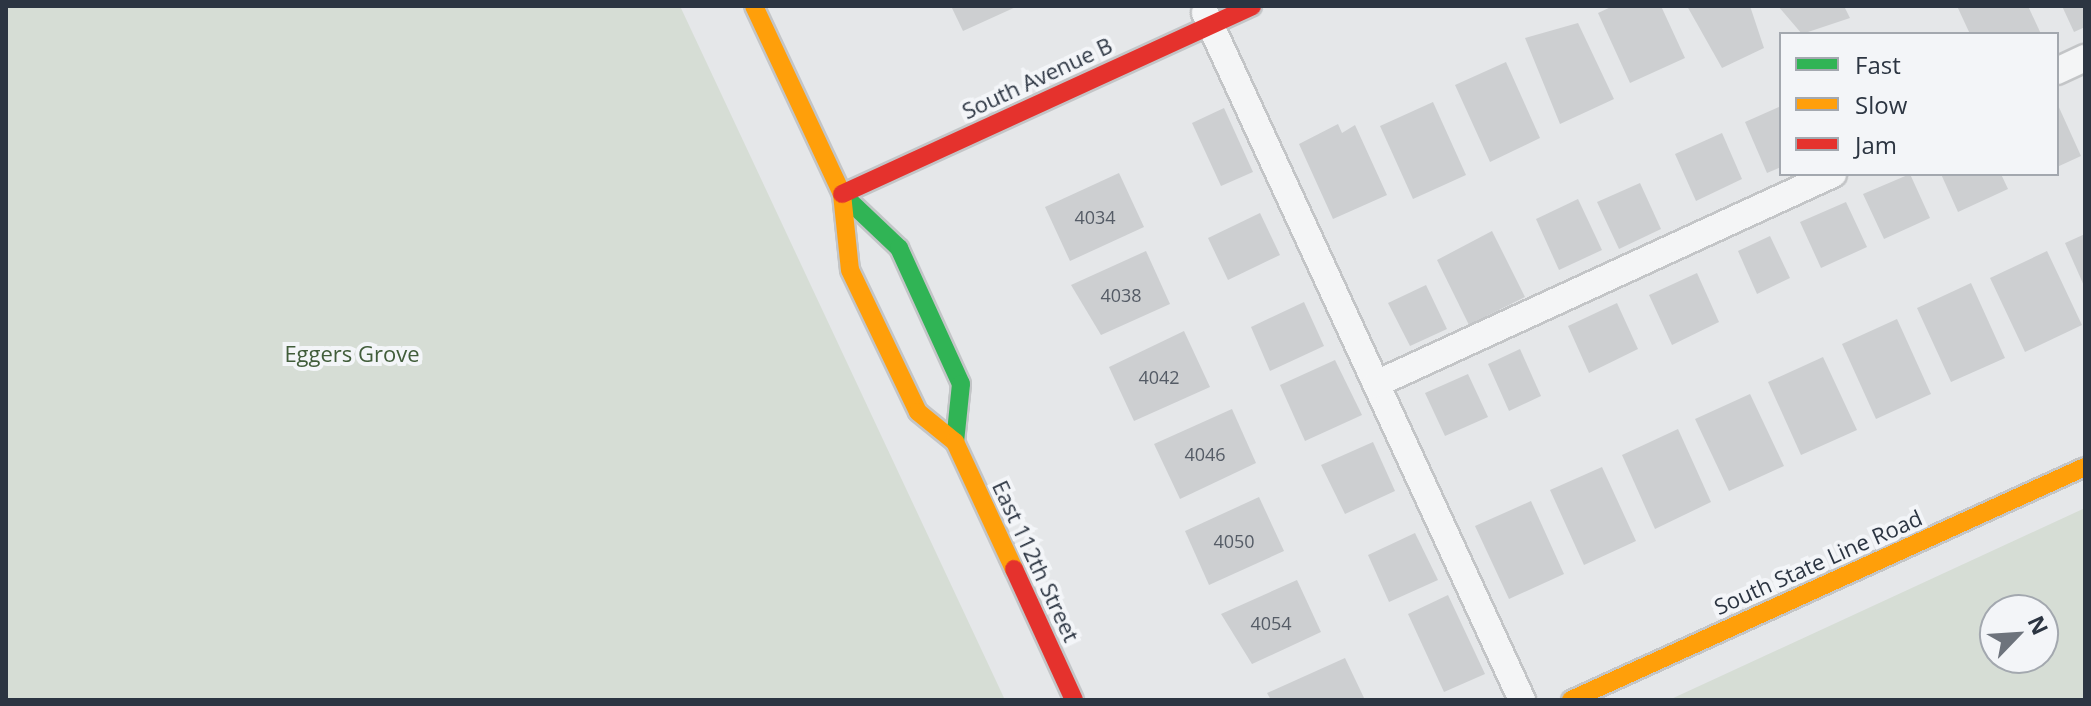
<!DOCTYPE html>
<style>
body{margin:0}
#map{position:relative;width:2091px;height:706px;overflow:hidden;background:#e5e7e9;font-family:"Open Sans",sans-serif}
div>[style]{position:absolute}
.green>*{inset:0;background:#d6ddd5}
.building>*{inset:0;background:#cdcfd1}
.roads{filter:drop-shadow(2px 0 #c3c5c7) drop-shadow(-2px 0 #c3c5c7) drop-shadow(0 2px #c3c5c7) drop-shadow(0 -2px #c3c5c7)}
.lane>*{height:26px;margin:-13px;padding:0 13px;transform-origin:13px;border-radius:13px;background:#f4f5f6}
.fast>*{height:18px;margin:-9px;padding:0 9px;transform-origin:9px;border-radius:9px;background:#30b455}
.slow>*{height:18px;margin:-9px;padding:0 9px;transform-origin:9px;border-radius:9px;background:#ff9f0a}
.jam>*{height:18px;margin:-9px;padding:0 9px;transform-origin:9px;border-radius:9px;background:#e5322d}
span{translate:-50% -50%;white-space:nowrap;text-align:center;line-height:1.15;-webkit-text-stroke:8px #f3f5f8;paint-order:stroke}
.number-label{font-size:18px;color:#555c66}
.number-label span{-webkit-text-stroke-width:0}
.street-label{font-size:22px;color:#2c3542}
.park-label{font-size:22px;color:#415d3a}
.frame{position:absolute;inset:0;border:8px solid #2c3542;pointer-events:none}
.legend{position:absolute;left:1779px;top:32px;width:280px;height:144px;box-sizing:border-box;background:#f3f5f8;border:2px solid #a3a8af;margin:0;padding:10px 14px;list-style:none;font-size:24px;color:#2c3542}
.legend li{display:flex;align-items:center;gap:16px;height:40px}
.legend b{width:40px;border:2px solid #a3a8af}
.north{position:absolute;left:1979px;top:594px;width:80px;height:80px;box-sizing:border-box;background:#f3f5f8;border:2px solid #a3a8af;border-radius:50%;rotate:65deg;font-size:22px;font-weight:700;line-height:32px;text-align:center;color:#2c3542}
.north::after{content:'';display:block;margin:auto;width:28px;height:36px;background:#6d737c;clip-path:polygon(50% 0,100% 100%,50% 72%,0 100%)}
</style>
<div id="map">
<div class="green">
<div style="clip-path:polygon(6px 6px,680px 6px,1005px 700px,6px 700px)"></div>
<div style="clip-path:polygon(evenodd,2085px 508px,2085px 700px,1669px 700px,2085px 508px,1995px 610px,2043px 610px,2043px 658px,1995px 658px,1995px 610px)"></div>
</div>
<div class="building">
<div style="clip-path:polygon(951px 6px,1018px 6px,963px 31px)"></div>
<div style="clip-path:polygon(1613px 6px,1661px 6px,1685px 58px,1630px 83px,1598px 13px)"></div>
<div style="clip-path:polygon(1687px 6px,1750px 6px,1764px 48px,1722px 68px)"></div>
<div style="clip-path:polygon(1778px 6px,1844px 6px,1850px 18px,1802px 34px)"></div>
<div style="clip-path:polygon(1957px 6px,2028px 6px,2041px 34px,1970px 34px)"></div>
<div style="clip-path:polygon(2062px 6px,2085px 6px,2085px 27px,2074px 32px)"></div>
<div style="clip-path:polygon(1578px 23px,1614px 99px,1560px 124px,1525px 38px)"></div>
<div style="clip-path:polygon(1506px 62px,1540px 138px,1490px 162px,1455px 85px)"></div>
<div style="clip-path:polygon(1433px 102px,1466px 175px,1413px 199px,1380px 126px)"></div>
<div style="clip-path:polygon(2057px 103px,2081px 156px,2057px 167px)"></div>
<div style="clip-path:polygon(1781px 106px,1781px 167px,1767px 173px,1745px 122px)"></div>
<div style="clip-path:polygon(1224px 108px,1253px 172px,1221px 186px,1192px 123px)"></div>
<div style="clip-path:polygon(1338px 124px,1342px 133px,1355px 125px,1387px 195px,1333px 219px,1299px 144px)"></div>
<div style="clip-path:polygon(1722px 133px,1742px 179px,1696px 201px,1675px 154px)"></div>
<div style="clip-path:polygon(1119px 173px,1144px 227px,1070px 261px,1045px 207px)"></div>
<div style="clip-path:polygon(1910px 174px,1930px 218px,1884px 239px,1863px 194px)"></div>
<div style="clip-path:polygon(1941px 174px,2001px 174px,2008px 189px,1958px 212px)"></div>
<div style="clip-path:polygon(1640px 183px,1661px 229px,1619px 249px,1597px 202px)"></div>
<div style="clip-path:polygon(1578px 199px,1602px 250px,1559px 270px,1536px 219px)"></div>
<div style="clip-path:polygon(1846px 202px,1867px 247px,1821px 268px,1800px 222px)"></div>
<div style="clip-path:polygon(1260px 213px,1280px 255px,1228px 280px,1208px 238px)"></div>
<div style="clip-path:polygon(1492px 231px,1525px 297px,1469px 325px,1437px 260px)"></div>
<div style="clip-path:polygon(2085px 234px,2085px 288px,2065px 243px)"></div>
<div style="clip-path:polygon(1770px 236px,1790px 278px,1757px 294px,1738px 251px)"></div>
<div style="clip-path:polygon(1146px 251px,1170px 304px,1101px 335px,1071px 285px)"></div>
<div style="clip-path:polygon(2047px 251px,2082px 325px,2025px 352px,1990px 278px)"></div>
<div style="clip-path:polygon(1697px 273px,1719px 322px,1672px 345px,1649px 295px)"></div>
<div style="clip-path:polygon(1971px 283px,2005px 358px,1951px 382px,1917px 308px)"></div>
<div style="clip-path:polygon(1426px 285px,1447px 329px,1410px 346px,1388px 303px)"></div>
<div style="clip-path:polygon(1304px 302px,1324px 346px,1270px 371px,1251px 327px)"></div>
<div style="clip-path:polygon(1617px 303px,1638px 349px,1589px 373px,1568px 326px)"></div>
<div style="clip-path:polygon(1897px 319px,1931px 394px,1876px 419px,1842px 344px)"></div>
<div style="clip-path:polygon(1184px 331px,1210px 387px,1134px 421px,1109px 367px)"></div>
<div style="clip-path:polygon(1520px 349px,1541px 396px,1509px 411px,1488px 364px)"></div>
<div style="clip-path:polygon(1823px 357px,1857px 430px,1801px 455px,1768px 382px)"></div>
<div style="clip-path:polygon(1335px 360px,1362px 415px,1305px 441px,1280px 385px)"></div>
<div style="clip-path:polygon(1468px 374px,1488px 417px,1445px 436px,1425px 393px)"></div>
<div style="clip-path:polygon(1750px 394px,1784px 466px,1729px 491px,1695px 419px)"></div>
<div style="clip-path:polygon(1232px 409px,1256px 463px,1180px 499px,1154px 444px)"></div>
<div style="clip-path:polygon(1678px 429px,1711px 502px,1655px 529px,1622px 455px)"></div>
<div style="clip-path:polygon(1373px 442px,1395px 491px,1345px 514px,1321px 465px)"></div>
<div style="clip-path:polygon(1602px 467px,1636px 541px,1584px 565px,1550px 490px)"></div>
<div style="clip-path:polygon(1259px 497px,1284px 551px,1209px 585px,1185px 531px)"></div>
<div style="clip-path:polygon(1531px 501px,1564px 574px,1509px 599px,1475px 526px)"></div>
<div style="clip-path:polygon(1415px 533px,1438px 580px,1389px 602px,1368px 555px)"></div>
<div style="clip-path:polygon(1297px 580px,1321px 632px,1252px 664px,1221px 614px)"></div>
<div style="clip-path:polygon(1448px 595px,1485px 674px,1444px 692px,1408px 614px)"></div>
<div style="clip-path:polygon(1345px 658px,1365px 700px,1271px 700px,1267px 693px)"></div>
</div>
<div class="roads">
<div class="lane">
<div style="left:1205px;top:13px;width:757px;rotate:65.23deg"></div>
<div style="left:2057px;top:71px;width:31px;rotate:-25deg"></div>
<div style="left:1376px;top:384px;width:503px;rotate:-24.68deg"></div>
</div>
<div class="fast">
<div style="left:842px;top:194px;width:79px;rotate:43.5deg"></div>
<div style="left:899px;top:248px;width:149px;rotate:65.5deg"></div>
<div style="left:961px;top:384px;width:58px;rotate:95.9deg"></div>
</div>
<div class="slow">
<div style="left:754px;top:6px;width:208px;rotate:64.9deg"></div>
<div style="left:842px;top:194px;width:76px;rotate:84deg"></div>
<div style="left:850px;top:270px;width:157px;rotate:64.4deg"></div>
<div style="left:918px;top:412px;width:48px;rotate:39deg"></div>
<div style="left:955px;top:442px;width:140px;rotate:65.1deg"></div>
<div style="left:1571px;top:700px;width:564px;rotate:-24.39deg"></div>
</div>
<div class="jam">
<div style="left:842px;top:194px;width:451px;rotate:-24.6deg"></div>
<div style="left:1014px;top:569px;width:144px;rotate:65.4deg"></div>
</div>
</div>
<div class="number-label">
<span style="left:1095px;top:217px">4034</span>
<span style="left:1121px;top:295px">4038</span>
<span style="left:1159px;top:377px">4042</span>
<span style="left:1205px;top:454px">4046</span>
<span style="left:1234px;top:541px">4050</span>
<span style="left:1271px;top:623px">4054</span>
</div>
<div class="street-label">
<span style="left:1037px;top:78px;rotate:-25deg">South Avenue B</span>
<span style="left:1036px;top:561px;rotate:65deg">East 112th Street</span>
<span style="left:1818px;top:562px;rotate:-24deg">South State Line Road</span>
</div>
<div class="park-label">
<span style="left:352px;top:354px">Eggers Grove</span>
</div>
<div class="frame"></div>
<ul class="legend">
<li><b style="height:10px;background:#30b455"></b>Fast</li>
<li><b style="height:10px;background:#ff9f0a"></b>Slow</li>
<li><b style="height:10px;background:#e5322d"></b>Jam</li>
</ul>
<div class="north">N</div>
</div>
